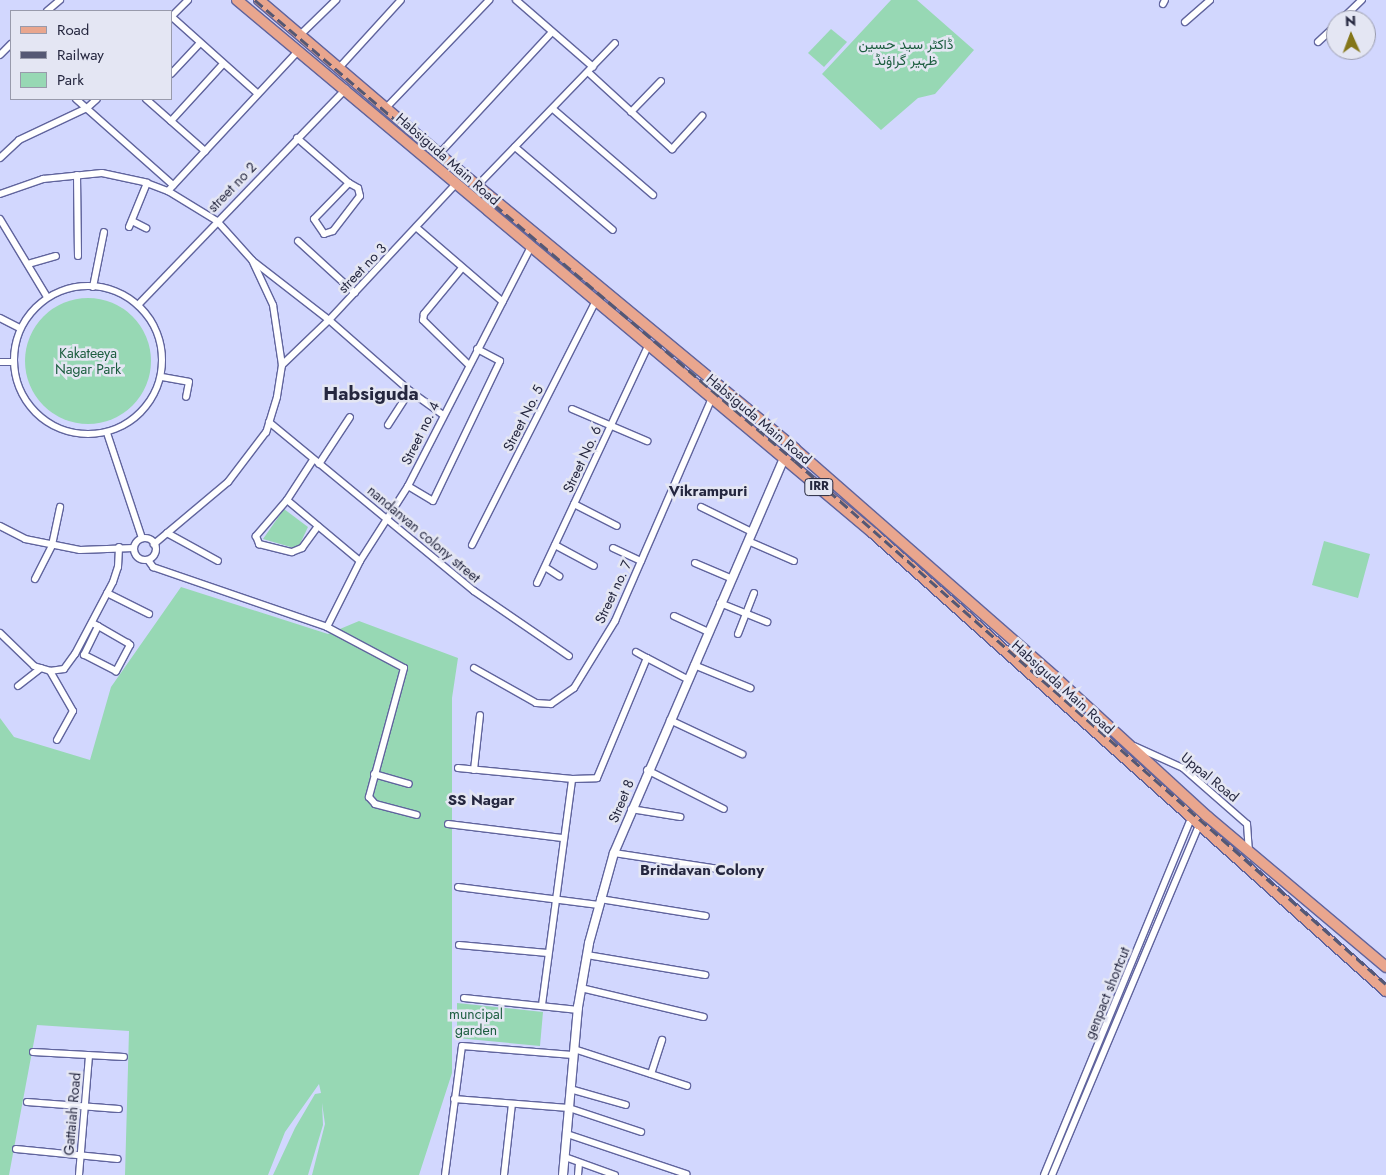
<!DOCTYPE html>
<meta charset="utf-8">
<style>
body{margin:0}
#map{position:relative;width:1386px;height:1175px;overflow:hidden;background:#d2d7fe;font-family:Jost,Vazirmatn,sans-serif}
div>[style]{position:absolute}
.green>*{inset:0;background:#97d8b4}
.round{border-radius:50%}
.roads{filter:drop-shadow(1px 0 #60649d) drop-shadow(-1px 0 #60649d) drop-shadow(0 1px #60649d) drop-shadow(0 -1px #60649d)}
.minor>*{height:6px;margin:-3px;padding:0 3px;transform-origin:3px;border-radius:3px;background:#fff}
.minor>.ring{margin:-3px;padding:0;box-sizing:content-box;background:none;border:6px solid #fff;border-radius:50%}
.tertiary>*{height:8px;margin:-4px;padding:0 4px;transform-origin:4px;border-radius:4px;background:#fff}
.primary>*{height:10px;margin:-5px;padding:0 5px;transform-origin:5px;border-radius:5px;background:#e9a68e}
.rail>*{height:2.5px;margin-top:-1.25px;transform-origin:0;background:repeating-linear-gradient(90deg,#555874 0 10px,transparent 0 15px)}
span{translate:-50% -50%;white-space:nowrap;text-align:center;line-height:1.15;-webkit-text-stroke:5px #e4e6f3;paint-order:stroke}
.shield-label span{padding:1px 4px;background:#e4e6f3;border:1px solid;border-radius:4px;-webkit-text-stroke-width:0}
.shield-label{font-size:12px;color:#25273f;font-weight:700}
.park-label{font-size:14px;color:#1c5d3f}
.street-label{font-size:14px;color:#25273f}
.neighbourhood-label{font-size:15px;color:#25273f;font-weight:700}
.district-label{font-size:19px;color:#25273f;font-weight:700}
.legend{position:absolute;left:10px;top:10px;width:162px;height:90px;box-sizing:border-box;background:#e4e6f3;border:1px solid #989aab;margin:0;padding:6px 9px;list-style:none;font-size:15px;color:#25273f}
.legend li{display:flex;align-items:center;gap:10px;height:25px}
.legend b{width:25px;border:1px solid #989aab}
.north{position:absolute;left:1326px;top:10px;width:50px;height:50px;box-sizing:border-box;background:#e4e6f3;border:1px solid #989aab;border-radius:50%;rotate:358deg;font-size:14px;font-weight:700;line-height:20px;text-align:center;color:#25273f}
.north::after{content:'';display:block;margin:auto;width:18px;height:22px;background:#847619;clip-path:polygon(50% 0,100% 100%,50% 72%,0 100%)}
</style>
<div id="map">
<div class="green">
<div style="clip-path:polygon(891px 0,917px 0,974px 50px,935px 94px,918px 98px,881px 130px,822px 74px)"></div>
<div style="clip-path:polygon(831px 29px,847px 42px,824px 67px,808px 53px)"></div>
<div class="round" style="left:25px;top:298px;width:126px;height:126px"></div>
<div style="clip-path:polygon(284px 509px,308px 527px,299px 546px,294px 548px,263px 539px)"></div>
<div style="clip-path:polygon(1324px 541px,1370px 554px,1358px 598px,1312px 585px)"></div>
<div style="clip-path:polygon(181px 587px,328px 634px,359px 621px,458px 658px,452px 698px,452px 1073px,419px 1175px,312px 1175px,325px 1124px,322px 1103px,323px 1125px,308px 1175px,273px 1175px,295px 1128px,315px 1094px,321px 1093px,319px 1084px,285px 1132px,268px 1175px,125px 1175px,129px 1031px,37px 1025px,9px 1175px,0 1175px,0 718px,14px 737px,90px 760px,111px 687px)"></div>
<div style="clip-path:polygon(457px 1003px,543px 1012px,540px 1046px,457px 1038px)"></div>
</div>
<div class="roads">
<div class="minor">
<div style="left:516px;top:0;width:102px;rotate:41deg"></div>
<div style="left:1163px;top:4px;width:4px;rotate:-63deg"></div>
<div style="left:47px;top:11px;width:17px;rotate:-40deg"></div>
<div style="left:171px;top:17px;width:24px;rotate:-45deg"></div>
<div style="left:172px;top:17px;width:114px;rotate:41.8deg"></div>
<div style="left:1341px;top:20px;width:29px;rotate:-44deg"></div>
<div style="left:1185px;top:22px;width:33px;rotate:-41deg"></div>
<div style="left:299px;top:36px;width:52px;rotate:-44.2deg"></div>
<div style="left:1318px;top:42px;width:25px;rotate:-43deg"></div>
<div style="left:0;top:55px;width:16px;rotate:-45deg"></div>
<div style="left:338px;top:69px;width:93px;rotate:-47.6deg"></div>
<div style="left:589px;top:73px;width:113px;rotate:42.5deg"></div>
<div style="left:672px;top:149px;width:45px;rotate:-47.7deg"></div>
<div style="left:171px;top:74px;width:42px;rotate:-46.9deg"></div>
<div style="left:76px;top:99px;width:130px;rotate:41.6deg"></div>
<div style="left:146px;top:99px;width:79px;rotate:41.4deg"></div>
<div style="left:385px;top:109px;width:151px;rotate:-46.3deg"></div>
<div style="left:553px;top:109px;width:132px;rotate:40.7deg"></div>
<div style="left:631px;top:112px;width:43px;rotate:-45.9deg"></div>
<div style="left:171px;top:121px;width:77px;rotate:-47.6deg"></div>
<div style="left:297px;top:138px;width:69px;rotate:40.9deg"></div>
<div style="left:349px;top:183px;width:50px;rotate:134.2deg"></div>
<div style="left:314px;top:219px;width:18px;rotate:56deg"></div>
<div style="left:324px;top:234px;width:9px;rotate:-18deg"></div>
<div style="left:333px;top:231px;width:44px;rotate:-52.4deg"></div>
<div style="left:360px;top:196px;width:8px;rotate:-104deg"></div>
<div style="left:358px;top:188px;width:10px;rotate:-151deg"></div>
<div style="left:515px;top:147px;width:128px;rotate:40.3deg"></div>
<div style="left:439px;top:154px;width:166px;rotate:-47.2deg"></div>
<div style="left:0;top:158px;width:26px;rotate:-43deg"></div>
<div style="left:19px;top:140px;width:75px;rotate:-25.2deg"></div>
<div style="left:87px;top:108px;width:13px;rotate:-42deg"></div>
<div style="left:77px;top:175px;width:81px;rotate:89.3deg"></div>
<div style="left:478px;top:185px;width:197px;rotate:-46deg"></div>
<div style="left:168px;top:191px;width:191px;rotate:-47.1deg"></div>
<div style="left:0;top:194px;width:46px;rotate:-19.2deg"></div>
<div style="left:43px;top:179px;width:59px;rotate:-5.8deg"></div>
<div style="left:102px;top:173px;width:43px;rotate:12.1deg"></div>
<div style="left:144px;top:182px;width:26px;rotate:21deg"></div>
<div style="left:168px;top:191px;width:57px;rotate:31.5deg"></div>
<div style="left:217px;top:221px;width:52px;rotate:48.1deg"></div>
<div style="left:252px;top:260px;width:50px;rotate:65deg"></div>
<div style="left:273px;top:305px;width:61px;rotate:81.5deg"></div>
<div style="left:282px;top:365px;width:32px;rotate:99deg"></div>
<div style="left:277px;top:397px;width:37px;rotate:107deg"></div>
<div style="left:266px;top:432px;width:63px;rotate:127.2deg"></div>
<div style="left:228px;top:482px;width:97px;rotate:140deg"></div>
<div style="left:0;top:219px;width:91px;rotate:58.9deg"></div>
<div style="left:132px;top:221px;width:16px;rotate:27deg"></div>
<div style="left:129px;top:227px;width:48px;rotate:-67.8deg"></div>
<div style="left:417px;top:228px;width:113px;rotate:40.7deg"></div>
<div style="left:298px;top:241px;width:77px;rotate:42.4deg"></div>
<div style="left:253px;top:261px;width:96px;rotate:37.8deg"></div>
<div style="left:329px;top:320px;width:108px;rotate:41.2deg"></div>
<div style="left:410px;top:391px;width:39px;rotate:36deg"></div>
<div style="left:28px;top:264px;width:29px;rotate:-16deg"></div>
<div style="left:462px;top:268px;width:60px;rotate:129.6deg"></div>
<div style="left:424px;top:314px;width:6px;rotate:99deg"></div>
<div style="left:423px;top:320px;width:63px;rotate:44.4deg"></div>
<div class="ring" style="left:14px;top:286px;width:142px;height:142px"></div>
<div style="left:93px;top:287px;width:56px;rotate:-78.7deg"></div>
<div style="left:138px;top:305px;width:300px;rotate:-46.1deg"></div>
<div style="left:0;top:318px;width:22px;rotate:27deg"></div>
<div style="left:0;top:362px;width:11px"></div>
<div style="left:282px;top:365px;width:65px;rotate:-43.8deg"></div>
<div style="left:329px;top:320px;width:186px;rotate:-47deg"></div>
<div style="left:162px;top:377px;width:27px;rotate:10deg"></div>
<div style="left:189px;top:382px;width:15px;rotate:101deg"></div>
<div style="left:572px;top:409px;width:82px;rotate:23.1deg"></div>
<div style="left:269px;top:422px;width:266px;rotate:39.5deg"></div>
<div style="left:474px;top:591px;width:115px;rotate:34.4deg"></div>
<div style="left:388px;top:425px;width:40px;rotate:-57.1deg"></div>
<div style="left:107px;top:433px;width:111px;rotate:71.6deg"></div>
<div style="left:313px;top:460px;width:48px;rotate:123deg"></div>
<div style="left:287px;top:500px;width:48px;rotate:130.7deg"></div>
<div style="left:256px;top:536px;width:9px;rotate:69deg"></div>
<div style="left:259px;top:544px;width:34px;rotate:14deg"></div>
<div style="left:292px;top:552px;width:11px;rotate:-22deg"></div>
<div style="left:302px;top:548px;width:27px;rotate:-54deg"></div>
<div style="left:319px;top:464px;width:56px;rotate:-56.6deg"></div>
<div style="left:408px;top:486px;width:29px;rotate:31deg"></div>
<div style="left:433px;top:501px;width:155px;rotate:-64.4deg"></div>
<div style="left:500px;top:361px;width:26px;rotate:-152deg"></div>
<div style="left:287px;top:500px;width:95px;rotate:39.9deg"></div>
<div style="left:574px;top:504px;width:48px;rotate:27.1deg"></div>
<div style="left:701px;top:507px;width:57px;rotate:26.1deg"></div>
<div style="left:0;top:526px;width:28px;rotate:27deg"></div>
<div style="left:25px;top:539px;width:56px;rotate:11.3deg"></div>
<div style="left:80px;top:550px;width:54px;rotate:-2.1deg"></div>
<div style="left:167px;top:533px;width:58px;rotate:28.8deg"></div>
<div class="ring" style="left:134px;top:538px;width:16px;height:16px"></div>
<div style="left:748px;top:541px;width:50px;rotate:23.5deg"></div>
<div style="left:472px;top:545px;width:274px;rotate:-63.1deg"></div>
<div style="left:555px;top:545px;width:44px;rotate:28.3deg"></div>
<div style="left:613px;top:548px;width:31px;rotate:25deg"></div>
<div style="left:148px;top:560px;width:9px;rotate:54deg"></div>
<div style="left:153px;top:567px;width:184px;rotate:19deg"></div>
<div style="left:327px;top:627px;width:87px;rotate:28deg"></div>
<div style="left:404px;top:668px;width:134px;rotate:105.2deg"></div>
<div style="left:369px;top:797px;width:9px;rotate:49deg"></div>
<div style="left:375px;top:804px;width:43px;rotate:14.7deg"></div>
<div style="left:695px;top:563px;width:39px;rotate:23deg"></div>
<div style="left:545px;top:567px;width:17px;rotate:33deg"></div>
<div style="left:35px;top:579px;width:38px;rotate:-63deg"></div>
<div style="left:52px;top:545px;width:39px;rotate:-78deg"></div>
<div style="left:537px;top:583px;width:264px;rotate:-64.9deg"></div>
<div style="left:107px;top:593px;width:47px;rotate:26.6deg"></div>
<div style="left:720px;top:603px;width:51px;rotate:22deg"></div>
<div style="left:674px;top:616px;width:38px;rotate:25deg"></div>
<div style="left:92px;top:623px;width:7px;rotate:27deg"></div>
<div style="left:98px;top:626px;width:34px;rotate:30deg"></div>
<div style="left:128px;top:643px;width:3px;rotate:45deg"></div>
<div style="left:130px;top:645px;width:30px;rotate:118deg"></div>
<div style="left:116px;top:671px;width:36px;rotate:-153deg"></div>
<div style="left:84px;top:655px;width:32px;rotate:-64deg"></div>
<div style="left:327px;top:627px;width:74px;rotate:-63.4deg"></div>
<div style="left:360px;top:561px;width:89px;rotate:-57.4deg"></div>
<div style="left:408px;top:486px;width:269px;rotate:-62.8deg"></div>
<div style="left:0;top:633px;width:47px;rotate:44.1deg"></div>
<div style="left:34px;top:666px;width:17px;rotate:17deg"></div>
<div style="left:50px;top:671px;width:14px;rotate:-8deg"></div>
<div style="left:64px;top:669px;width:19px;rotate:-54deg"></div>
<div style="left:75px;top:654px;width:81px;rotate:-62.2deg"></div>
<div style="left:113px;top:582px;width:16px;rotate:-72deg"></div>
<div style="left:118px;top:567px;width:20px;rotate:-87deg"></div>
<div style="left:738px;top:634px;width:44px;rotate:-68.7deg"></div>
<div style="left:636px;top:652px;width:13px;rotate:29deg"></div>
<div style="left:694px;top:665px;width:61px;rotate:22.3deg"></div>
<div style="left:474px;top:668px;width:71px;rotate:29.4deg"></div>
<div style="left:536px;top:703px;width:15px;rotate:4deg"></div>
<div style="left:551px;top:704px;width:28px;rotate:-35deg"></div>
<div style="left:574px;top:688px;width:79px;rotate:-58.5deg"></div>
<div style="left:615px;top:621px;width:243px;rotate:-66.5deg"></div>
<div style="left:50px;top:671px;width:46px;rotate:60.1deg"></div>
<div style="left:73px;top:711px;width:33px;rotate:119deg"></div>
<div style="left:18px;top:686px;width:29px;rotate:-38deg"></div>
<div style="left:670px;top:720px;width:80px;rotate:25.3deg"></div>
<div style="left:1134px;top:746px;width:54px;rotate:24.2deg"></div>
<div style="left:1183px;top:768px;width:85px;rotate:41.2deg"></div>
<div style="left:1247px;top:824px;width:28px;rotate:86deg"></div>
<div style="left:458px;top:768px;width:115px;rotate:5.5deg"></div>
<div style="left:572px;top:779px;width:25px;rotate:-2deg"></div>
<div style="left:597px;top:778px;width:130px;rotate:-67.4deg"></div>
<div style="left:647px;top:658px;width:45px;rotate:27.7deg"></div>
<div style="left:474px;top:770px;width:55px;rotate:-83.8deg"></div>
<div style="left:647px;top:770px;width:86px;rotate:26.9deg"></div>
<div style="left:374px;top:774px;width:36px;rotate:16deg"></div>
<div style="left:631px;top:809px;width:50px;rotate:9.3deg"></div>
<div style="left:448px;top:824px;width:115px;rotate:7deg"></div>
<div style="left:614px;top:853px;width:106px;rotate:8.7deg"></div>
<div style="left:458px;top:887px;width:142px;rotate:7.3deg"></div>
<div style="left:600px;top:899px;width:107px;rotate:9.1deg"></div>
<div style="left:459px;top:945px;width:89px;rotate:5.1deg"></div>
<div style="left:587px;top:955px;width:120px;rotate:9.6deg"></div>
<div style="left:581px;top:988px;width:126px;rotate:13.3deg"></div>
<div style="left:464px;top:998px;width:115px;rotate:6deg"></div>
<div style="left:542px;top:1005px;width:228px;rotate:-82.4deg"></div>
<div style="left:574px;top:1049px;width:119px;rotate:18.1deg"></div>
<div style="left:33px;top:1052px;width:91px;rotate:3.1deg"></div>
<div style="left:651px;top:1074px;width:36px;rotate:-72deg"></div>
<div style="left:570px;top:1089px;width:58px;rotate:15.9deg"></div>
<div style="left:454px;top:1099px;width:115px;rotate:4.5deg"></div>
<div style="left:569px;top:1108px;width:76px;rotate:18.4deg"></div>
<div style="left:27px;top:1102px;width:92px;rotate:4.4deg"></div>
<div style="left:567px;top:1134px;width:126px;rotate:18.6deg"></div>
<div style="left:16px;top:1149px;width:102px;rotate:5.6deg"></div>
<div style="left:565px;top:1157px;width:53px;rotate:19.8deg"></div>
<div style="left:79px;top:1175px;width:120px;rotate:-85.2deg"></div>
<div style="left:445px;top:1175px;width:130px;rotate:-82.5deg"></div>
<div style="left:462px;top:1046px;width:111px;rotate:4.6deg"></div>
<div style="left:504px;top:1175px;width:71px;rotate:-83.6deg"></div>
<div style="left:578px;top:1175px;width:12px;rotate:-85deg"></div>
<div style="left:1044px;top:1175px;width:385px;rotate:-67.6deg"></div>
<div style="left:1052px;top:1175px;width:379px;rotate:-67.2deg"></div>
</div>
<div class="tertiary">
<div style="left:563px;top:1175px;width:169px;rotate:-84.9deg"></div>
<div style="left:578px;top:1007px;width:65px;rotate:-80.2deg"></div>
<div style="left:589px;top:943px;width:93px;rotate:-74.5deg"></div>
<div style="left:614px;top:853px;width:430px;rotate:-66.7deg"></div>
</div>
<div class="primary">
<div style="left:237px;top:0;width:830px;rotate:39.96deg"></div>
<div style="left:873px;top:533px;width:688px;rotate:41.76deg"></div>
<div style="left:259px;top:0;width:237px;rotate:40.5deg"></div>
<div style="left:439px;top:154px;width:462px;rotate:39.6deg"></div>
<div style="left:795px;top:449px;width:346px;rotate:41.2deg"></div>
<div style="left:1055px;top:677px;width:207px;rotate:42.5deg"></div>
<div style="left:1208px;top:817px;width:233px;rotate:40.1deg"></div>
</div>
</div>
<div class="rail">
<div style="left:255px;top:0;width:710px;rotate:40.49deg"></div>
<div style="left:795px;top:461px;width:789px;rotate:41.51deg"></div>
</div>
<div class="shield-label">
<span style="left:819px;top:487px">IRR</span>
</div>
<div class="park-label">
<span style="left:906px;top:52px">ڈاکٹر سید حسین<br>ظہیر گراؤنڈ</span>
<span style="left:88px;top:361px">Kakateeya<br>Nagar Park</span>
<span style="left:476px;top:1022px">muncipal<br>garden</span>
</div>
<div class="street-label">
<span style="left:448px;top:159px;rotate:41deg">Habsiguda Main Road</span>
<span style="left:232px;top:187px;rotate:-46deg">street no 2</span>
<span style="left:362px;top:268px;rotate:-46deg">street no 3</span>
<span style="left:523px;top:418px;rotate:-63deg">Street No. 5</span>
<span style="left:759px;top:419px;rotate:40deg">Habsiguda Main Road</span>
<span style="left:420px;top:433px;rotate:-64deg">Street no. 4</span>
<span style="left:582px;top:459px;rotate:-65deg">Street No. 6</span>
<span style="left:424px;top:534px;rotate:40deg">nandanvan colony street</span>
<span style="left:613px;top:592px;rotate:-65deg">Street no. 7</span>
<span style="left:1063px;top:687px;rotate:42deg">Habsiguda Main Road</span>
<span style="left:1210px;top:777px;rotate:39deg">Uppal Road</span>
<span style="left:621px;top:801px;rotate:-68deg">Street 8</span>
<span style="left:1107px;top:993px;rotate:-68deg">genpact shortcut</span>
<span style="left:72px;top:1114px;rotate:-85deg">Gattaiah Road</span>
</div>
<div class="neighbourhood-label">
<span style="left:708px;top:492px">Vikrampuri</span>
<span style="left:481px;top:801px">SS Nagar</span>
<span style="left:702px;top:871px">Brindavan Colony</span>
</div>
<div class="district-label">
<span style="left:371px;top:394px">Habsiguda</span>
</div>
<ul class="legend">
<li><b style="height:6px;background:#e9a68e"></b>Road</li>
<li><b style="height:6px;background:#555874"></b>Railway</li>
<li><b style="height:14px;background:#97d8b4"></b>Park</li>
</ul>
<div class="north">N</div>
</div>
